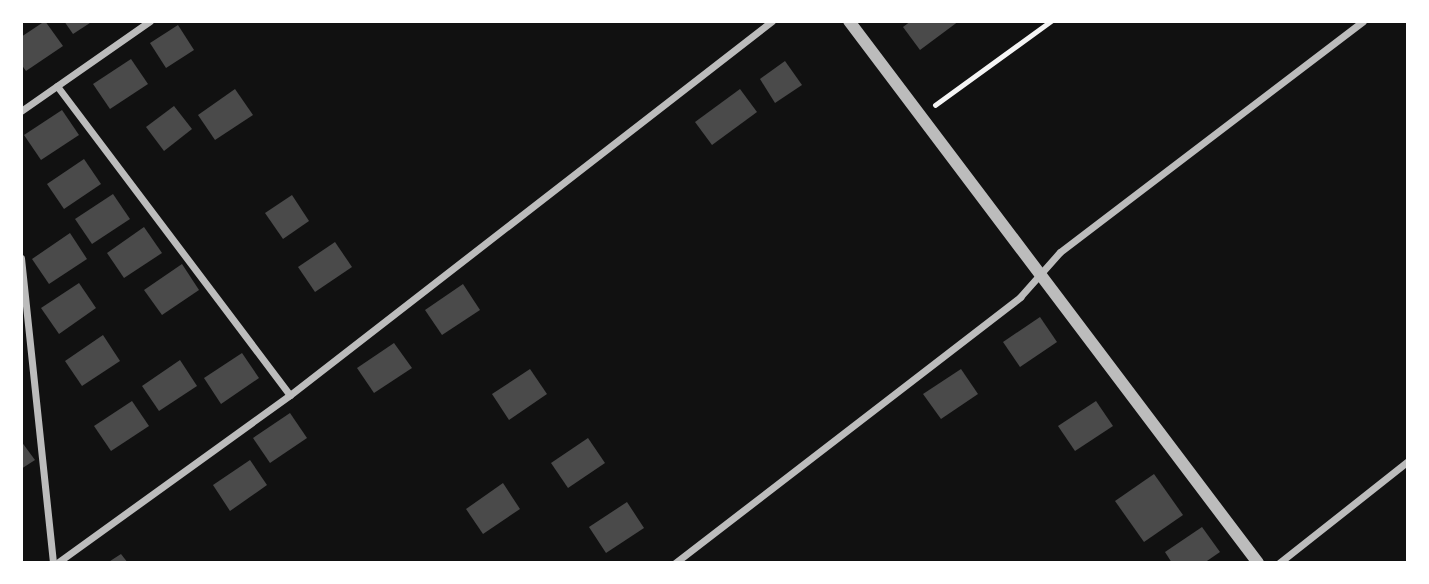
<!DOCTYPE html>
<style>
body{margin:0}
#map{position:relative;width:1429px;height:584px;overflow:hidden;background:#111;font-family:"Space Grotesk",sans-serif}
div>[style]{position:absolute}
.building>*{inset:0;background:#4a4a4a}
.path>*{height:4.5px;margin:-2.25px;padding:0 2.25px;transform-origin:2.25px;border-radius:2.25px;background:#f5f5f5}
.minor>*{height:7px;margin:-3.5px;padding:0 3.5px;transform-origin:3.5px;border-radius:3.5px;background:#bcbcbc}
.tertiary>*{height:12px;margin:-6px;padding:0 6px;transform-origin:6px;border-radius:6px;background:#bcbcbc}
span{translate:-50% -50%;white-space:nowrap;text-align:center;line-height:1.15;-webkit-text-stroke:7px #fff;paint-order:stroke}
.frame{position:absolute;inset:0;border:23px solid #fff;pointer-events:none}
</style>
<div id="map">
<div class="building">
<div style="clip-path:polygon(45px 21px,63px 46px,26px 71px,21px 64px,21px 37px)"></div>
<div style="clip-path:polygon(64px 21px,93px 21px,73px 34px)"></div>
<div style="clip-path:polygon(911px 21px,959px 21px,920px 50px,903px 27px)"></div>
<div style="clip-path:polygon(178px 25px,194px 50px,166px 68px,150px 43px)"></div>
<div style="clip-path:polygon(131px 59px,148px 84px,110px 109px,93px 84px)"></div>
<div style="clip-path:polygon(785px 61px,802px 85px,775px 103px,760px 79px)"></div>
<div style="clip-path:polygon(235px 89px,253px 115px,215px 140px,198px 115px)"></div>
<div style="clip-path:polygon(740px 89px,757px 112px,712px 145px,695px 122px)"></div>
<div style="clip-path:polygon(174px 106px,192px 129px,164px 151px,146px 127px)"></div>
<div style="clip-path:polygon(62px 110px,79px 135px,41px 160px,24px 135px)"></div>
<div style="clip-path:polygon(84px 159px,101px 184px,64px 209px,47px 184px)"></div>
<div style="clip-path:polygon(113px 194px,130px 219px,92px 244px,75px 219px)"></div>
<div style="clip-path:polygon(292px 195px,309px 221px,283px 239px,265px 213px)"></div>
<div style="clip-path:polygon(144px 227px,162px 253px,124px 278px,107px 253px)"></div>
<div style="clip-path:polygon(70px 233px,87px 259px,49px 284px,32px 259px)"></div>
<div style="clip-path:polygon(335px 242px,352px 267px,315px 292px,298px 267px)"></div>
<div style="clip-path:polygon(182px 264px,199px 290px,162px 315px,144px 290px)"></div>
<div style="clip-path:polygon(79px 283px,96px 308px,59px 334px,41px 308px)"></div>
<div style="clip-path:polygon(463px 284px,480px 310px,442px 335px,425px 310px)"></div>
<div style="clip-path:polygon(1040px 317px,1057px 342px,1020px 367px,1003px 342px)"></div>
<div style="clip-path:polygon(103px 335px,120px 361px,82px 386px,65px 361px)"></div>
<div style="clip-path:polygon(394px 343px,412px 368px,374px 393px,357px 368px)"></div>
<div style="clip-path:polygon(242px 353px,259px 378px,221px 404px,204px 378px)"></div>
<div style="clip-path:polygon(180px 360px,197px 386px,159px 411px,142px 386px)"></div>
<div style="clip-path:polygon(530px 369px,547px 394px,509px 420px,492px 394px)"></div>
<div style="clip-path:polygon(961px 369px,978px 394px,941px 419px,923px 394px)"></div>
<div style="clip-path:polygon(132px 401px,149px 426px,111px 451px,94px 426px)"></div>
<div style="clip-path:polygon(1096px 401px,1113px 426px,1075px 451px,1058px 426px)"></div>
<div style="clip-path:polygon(290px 413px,307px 438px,270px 463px,253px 438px)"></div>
<div style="clip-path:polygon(588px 438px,605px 463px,568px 488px,551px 463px)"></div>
<div style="clip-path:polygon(21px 441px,35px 460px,21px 469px)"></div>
<div style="clip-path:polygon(250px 460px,267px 485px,230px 511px,213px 485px)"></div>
<div style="clip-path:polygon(1154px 474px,1183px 515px,1144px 542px,1115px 501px)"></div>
<div style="clip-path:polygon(503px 483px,520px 509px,483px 534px,466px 509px)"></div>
<div style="clip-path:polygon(627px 502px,644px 528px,606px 553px,589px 527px)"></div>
<div style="clip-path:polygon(1202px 527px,1220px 552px,1204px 563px,1172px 563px,1165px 552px)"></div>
<div style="clip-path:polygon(121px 554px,128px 563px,107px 563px)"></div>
</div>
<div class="path">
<div style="left:935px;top:105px;width:143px;rotate:-35.9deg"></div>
</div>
<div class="minor">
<div style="left:57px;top:86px;width:387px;rotate:53deg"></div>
<div style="left:21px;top:111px;width:157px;rotate:-34.9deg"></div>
<div style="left:21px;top:258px;width:307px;rotate:84deg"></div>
<div style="left:57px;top:563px;width:287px;rotate:-35.8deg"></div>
<div style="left:290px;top:395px;width:610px;rotate:-37.81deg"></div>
<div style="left:675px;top:563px;width:436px;rotate:-37.6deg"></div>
<div style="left:1020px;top:297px;width:60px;rotate:-48.4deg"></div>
<div style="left:1060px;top:252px;width:381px;rotate:-37.3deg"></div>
<div style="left:1279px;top:563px;width:164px;rotate:-38.3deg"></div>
</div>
<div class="tertiary">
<div style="left:849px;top:21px;width:679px;rotate:52.96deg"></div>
</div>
<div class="frame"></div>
</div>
